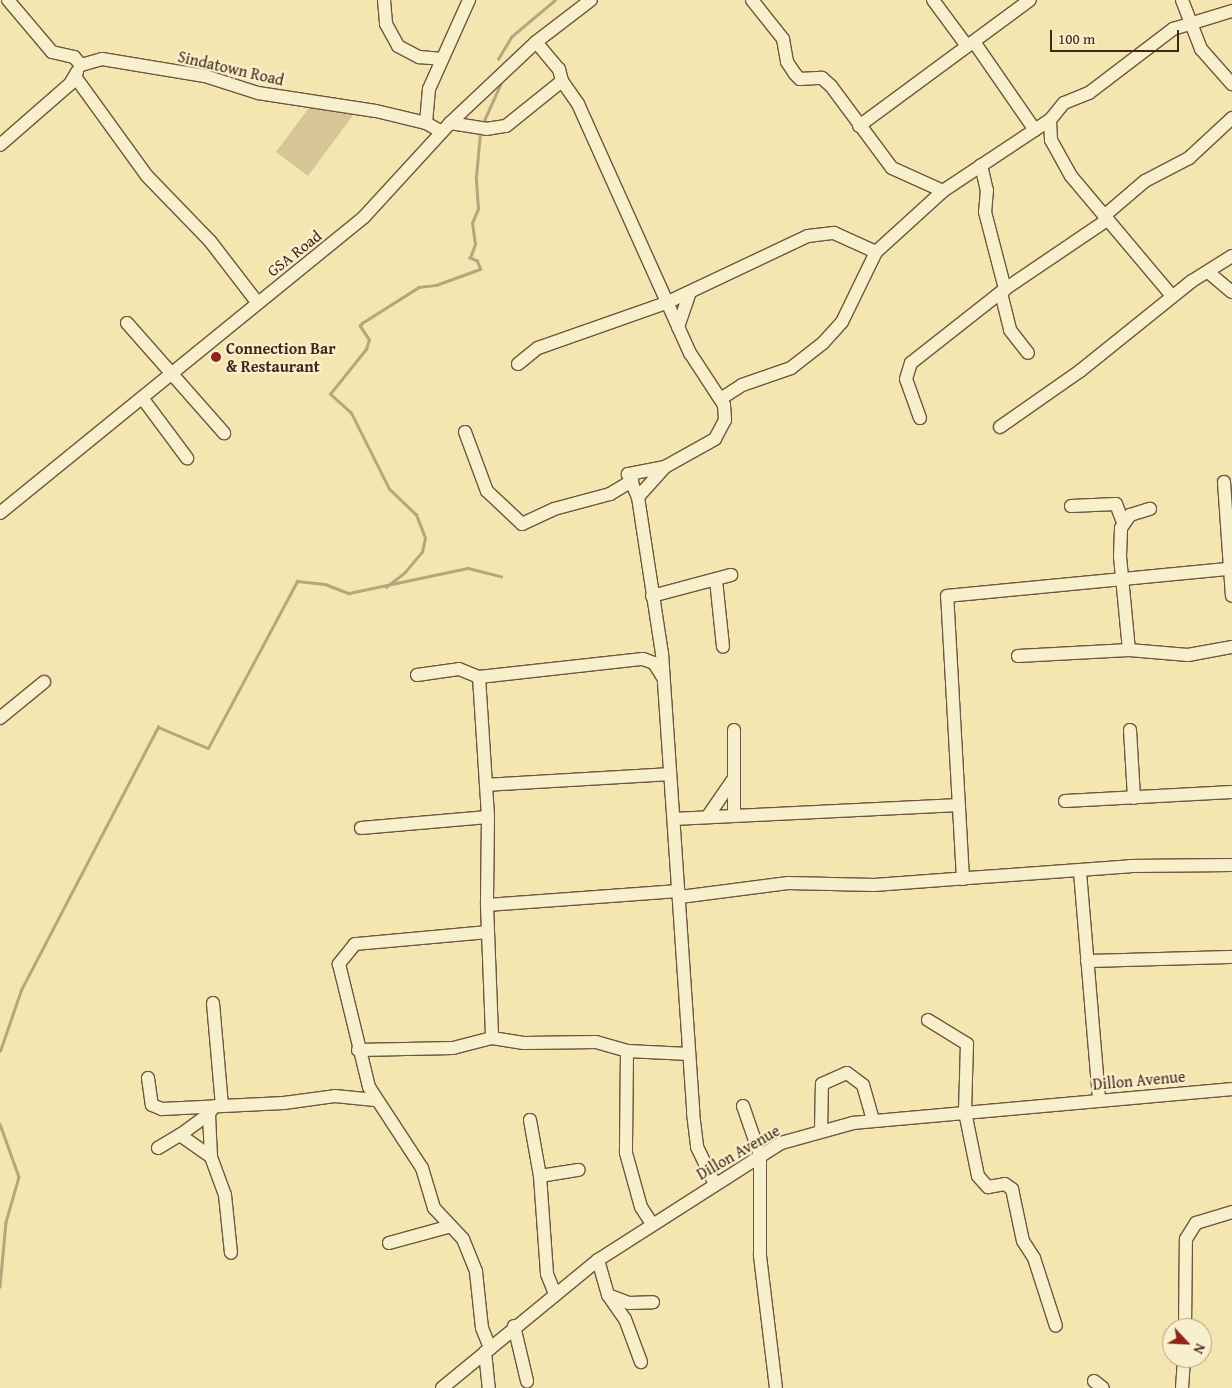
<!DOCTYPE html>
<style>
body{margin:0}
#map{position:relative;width:1232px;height:1388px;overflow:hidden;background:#f4e6b1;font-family:"Gentium Book Plus",serif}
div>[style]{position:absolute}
.green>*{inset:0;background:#d6c597}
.stream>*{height:2.5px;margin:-1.25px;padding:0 1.25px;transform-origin:1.25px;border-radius:1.25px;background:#b8a57d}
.roads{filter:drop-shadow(1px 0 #6f563e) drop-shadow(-1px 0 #6f563e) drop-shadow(0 1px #6f563e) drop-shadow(0 -1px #6f563e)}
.minor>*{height:12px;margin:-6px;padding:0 6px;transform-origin:6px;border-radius:6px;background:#f8efcc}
.dots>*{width:14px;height:14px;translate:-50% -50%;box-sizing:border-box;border:2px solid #f8efcc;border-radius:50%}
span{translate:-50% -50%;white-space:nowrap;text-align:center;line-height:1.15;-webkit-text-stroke:4.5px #f8efcc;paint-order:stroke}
.street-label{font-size:16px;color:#432618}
.poi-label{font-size:16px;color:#432618;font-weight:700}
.left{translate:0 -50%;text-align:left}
.north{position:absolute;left:1162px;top:1318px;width:50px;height:50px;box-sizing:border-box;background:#f8efcc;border:1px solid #b09f84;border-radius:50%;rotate:115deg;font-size:14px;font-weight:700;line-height:20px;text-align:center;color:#432618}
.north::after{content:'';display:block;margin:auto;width:18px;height:22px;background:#8f2418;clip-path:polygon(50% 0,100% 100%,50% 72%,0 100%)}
.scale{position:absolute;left:1050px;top:30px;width:129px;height:22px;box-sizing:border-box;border:2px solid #432618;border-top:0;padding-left:6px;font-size:15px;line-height:18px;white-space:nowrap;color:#432618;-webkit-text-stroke:4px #f8efcc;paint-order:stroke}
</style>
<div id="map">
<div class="green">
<div style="clip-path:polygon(314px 101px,356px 111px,308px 176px,276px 152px)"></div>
</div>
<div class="stream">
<div style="left:498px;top:59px;width:26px;rotate:-59deg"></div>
<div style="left:511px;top:37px;width:57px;rotate:-40.1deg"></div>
<div style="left:482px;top:125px;width:46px;rotate:-65.7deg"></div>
<div style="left:386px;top:587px;width:24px;rotate:-38deg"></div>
<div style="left:405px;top:572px;width:26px;rotate:-50deg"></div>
<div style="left:422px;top:552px;width:14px;rotate:-78deg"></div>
<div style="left:425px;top:538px;width:25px;rotate:-111deg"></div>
<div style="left:416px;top:515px;width:37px;rotate:-136deg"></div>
<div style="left:389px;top:489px;width:85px;rotate:-116.6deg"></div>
<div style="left:351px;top:413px;width:28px;rotate:-138deg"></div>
<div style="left:330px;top:394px;width:58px;rotate:-51.3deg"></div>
<div style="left:366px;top:349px;width:9px;rotate:-72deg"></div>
<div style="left:369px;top:340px;width:17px;rotate:-123deg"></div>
<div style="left:360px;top:326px;width:4px;rotate:-56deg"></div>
<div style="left:362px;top:323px;width:67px;rotate:-32.3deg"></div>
<div style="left:419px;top:287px;width:17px;rotate:-7deg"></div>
<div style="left:436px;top:285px;width:47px;rotate:-20deg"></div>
<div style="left:480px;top:269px;width:9px;rotate:-111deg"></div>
<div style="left:477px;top:261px;width:8px;rotate:-157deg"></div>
<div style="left:470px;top:258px;width:15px;rotate:-70deg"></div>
<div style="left:475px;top:244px;width:21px;rotate:-98deg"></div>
<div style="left:472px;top:223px;width:15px;rotate:-67deg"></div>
<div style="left:478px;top:209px;width:32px;rotate:-94deg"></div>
<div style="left:476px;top:177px;width:44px;rotate:-84.8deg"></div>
<div style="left:0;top:1051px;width:65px;rotate:-71deg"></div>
<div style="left:21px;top:990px;width:297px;rotate:-62.5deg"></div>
<div style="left:158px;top:727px;width:54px;rotate:22.8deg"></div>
<div style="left:208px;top:748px;width:189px;rotate:-61.9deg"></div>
<div style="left:297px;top:581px;width:28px;rotate:6deg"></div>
<div style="left:325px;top:584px;width:26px;rotate:21deg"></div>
<div style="left:349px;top:593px;width:122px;rotate:-11.9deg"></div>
<div style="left:468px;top:568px;width:34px;rotate:14deg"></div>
<div style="left:0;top:1124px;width:56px;rotate:70.3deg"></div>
<div style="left:19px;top:1177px;width:47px;rotate:106.1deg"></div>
<div style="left:6px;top:1222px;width:65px;rotate:95.3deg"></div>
</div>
<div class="roads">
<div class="minor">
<div style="left:8px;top:0;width:68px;rotate:49.8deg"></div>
<div style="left:52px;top:52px;width:23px;rotate:13deg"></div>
<div style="left:74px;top:57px;width:11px;rotate:49deg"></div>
<div style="left:384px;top:0;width:24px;rotate:85deg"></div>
<div style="left:386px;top:24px;width:25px;rotate:61deg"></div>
<div style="left:398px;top:46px;width:24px;rotate:28deg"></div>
<div style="left:419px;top:57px;width:21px;rotate:5deg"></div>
<div style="left:752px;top:0;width:50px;rotate:51.5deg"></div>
<div style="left:783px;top:39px;width:23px;rotate:80deg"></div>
<div style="left:787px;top:62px;width:14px;rotate:56deg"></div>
<div style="left:795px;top:74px;width:7px;rotate:45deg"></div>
<div style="left:800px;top:79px;width:22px;rotate:-3deg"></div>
<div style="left:822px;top:78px;width:12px;rotate:42deg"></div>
<div style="left:831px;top:86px;width:102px;rotate:53.4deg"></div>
<div style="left:892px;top:168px;width:56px;rotate:24.3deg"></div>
<div style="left:933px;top:0;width:57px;rotate:53.5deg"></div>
<div style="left:1182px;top:0;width:53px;rotate:68.8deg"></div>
<div style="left:1201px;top:49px;width:47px;rotate:48.5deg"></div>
<div style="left:536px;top:42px;width:35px;rotate:50deg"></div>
<div style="left:559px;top:69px;width:12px;rotate:76deg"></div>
<div style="left:562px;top:81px;width:28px;rotate:55deg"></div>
<div style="left:578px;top:104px;width:273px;rotate:65.8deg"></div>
<div style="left:690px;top:353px;width:62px;rotate:56.8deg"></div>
<div style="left:724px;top:405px;width:15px;rotate:86deg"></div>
<div style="left:725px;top:420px;width:21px;rotate:118deg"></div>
<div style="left:715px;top:439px;width:57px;rotate:150.8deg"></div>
<div style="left:665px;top:467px;width:40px;rotate:132deg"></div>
<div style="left:974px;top:42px;width:107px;rotate:55.3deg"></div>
<div style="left:81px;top:65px;width:22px;rotate:-16deg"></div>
<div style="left:102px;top:59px;width:104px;rotate:9.4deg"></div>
<div style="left:205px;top:76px;width:56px;rotate:17.8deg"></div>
<div style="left:258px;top:93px;width:119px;rotate:8.7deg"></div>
<div style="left:376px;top:111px;width:51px;rotate:13.5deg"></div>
<div style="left:426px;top:123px;width:18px;rotate:29deg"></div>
<div style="left:76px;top:78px;width:121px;rotate:54.1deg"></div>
<div style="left:147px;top:176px;width:91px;rotate:45.9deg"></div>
<div style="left:210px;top:241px;width:77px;rotate:52.4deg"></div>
<div style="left:426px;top:123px;width:34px;rotate:-85deg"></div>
<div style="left:429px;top:89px;width:98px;rotate:-65.8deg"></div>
<div style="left:450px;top:123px;width:36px;rotate:9deg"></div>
<div style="left:486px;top:129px;width:20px;rotate:-9deg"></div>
<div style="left:506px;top:126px;width:72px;rotate:-38.8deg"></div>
<div style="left:859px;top:126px;width:212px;rotate:-36.4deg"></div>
<div style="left:0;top:145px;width:93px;rotate:-41.1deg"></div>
<div style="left:70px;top:84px;width:14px;rotate:-60deg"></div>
<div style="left:981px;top:165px;width:26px;rotate:77deg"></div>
<div style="left:987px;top:190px;width:22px;rotate:95deg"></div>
<div style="left:985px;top:212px;width:80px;rotate:75.4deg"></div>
<div style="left:1104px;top:216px;width:54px;rotate:-40.5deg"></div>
<div style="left:1145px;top:181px;width:50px;rotate:-27.6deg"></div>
<div style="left:1189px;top:158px;width:59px;rotate:-42.9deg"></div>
<div style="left:1208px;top:272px;width:31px;rotate:40deg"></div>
<div style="left:1001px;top:293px;width:38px;rotate:76deg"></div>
<div style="left:1010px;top:330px;width:29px;rotate:52deg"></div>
<div style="left:1172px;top:296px;width:157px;rotate:-130.1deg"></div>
<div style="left:1071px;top:176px;width:41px;rotate:-119.1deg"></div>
<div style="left:1051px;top:140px;width:20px;rotate:-93deg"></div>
<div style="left:1050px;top:120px;width:22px;rotate:-51deg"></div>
<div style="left:1064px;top:103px;width:27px;rotate:-22deg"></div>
<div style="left:1089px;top:93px;width:106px;rotate:-37.3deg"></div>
<div style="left:1173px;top:29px;width:62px;rotate:-17deg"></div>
<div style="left:127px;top:323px;width:147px;rotate:48.6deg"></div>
<div style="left:678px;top:327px;width:37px;rotate:-71deg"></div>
<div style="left:518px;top:364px;width:26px;rotate:-39deg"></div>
<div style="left:538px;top:348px;width:136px;rotate:-19.4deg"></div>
<div style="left:666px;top:303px;width:157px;rotate:-25.3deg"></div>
<div style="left:808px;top:236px;width:26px;rotate:-7deg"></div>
<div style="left:834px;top:233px;width:46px;rotate:24.3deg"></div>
<div style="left:876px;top:252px;width:91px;rotate:-42.3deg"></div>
<div style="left:943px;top:191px;width:128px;rotate:-33.6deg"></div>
<div style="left:722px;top:398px;width:24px;rotate:-33deg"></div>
<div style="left:742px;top:385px;width:52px;rotate:-19.1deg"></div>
<div style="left:791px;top:368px;width:41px;rotate:-38deg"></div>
<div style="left:823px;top:343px;width:28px;rotate:-48deg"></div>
<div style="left:842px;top:322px;width:78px;rotate:-64.1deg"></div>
<div style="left:143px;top:399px;width:74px;rotate:53.3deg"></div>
<div style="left:920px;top:418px;width:41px;rotate:-109.7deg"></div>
<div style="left:906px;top:379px;width:17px;rotate:-73deg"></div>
<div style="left:911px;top:363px;width:120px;rotate:-38.2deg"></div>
<div style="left:1005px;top:289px;width:123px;rotate:-34.1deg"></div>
<div style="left:1000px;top:427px;width:98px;rotate:-35deg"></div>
<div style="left:1080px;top:371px;width:144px;rotate:-38.8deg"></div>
<div style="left:1192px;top:281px;width:47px;rotate:-32deg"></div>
<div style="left:465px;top:432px;width:63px;rotate:69.6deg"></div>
<div style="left:487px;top:491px;width:48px;rotate:43.3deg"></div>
<div style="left:522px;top:524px;width:35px;rotate:-25deg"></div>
<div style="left:554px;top:509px;width:58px;rotate:-15deg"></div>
<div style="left:610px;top:494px;width:26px;rotate:-31deg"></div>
<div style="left:665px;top:467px;width:38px;rotate:169deg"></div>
<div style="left:628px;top:474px;width:25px;rotate:67deg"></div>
<div style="left:638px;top:497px;width:158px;rotate:81.3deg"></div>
<div style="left:662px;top:653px;width:461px;rotate:86.1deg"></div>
<div style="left:693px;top:1113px;width:34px;rotate:83deg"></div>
<div style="left:697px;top:1147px;width:39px;rotate:64deg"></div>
<div style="left:1224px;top:482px;width:114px;rotate:86deg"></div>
<div style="left:1071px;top:506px;width:45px;rotate:-2.5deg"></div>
<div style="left:1116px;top:504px;width:19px;rotate:69deg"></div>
<div style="left:0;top:513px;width:469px;rotate:-39.1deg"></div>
<div style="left:364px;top:217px;width:127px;rotate:-47.5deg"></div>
<div style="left:450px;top:123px;width:118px;rotate:-43.3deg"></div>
<div style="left:536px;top:42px;width:69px;rotate:-37.4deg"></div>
<div style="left:716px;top:580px;width:67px;rotate:84deg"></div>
<div style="left:652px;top:596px;width:82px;rotate:-14.9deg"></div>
<div style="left:1129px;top:650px;width:93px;rotate:-95.5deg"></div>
<div style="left:1120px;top:557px;width:29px;rotate:-88deg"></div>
<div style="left:1121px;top:528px;width:16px;rotate:-55deg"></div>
<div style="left:1130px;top:515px;width:21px;rotate:-17deg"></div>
<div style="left:1018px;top:656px;width:111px;rotate:-3.1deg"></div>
<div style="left:1129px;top:650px;width:59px;rotate:4.8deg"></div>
<div style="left:1188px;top:655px;width:45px;rotate:-10.3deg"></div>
<div style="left:417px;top:675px;width:42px;rotate:-8.1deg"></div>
<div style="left:459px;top:669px;width:22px;rotate:22deg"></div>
<div style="left:479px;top:677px;width:140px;rotate:86.3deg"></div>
<div style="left:488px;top:817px;width:88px;rotate:90.7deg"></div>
<div style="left:487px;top:905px;width:133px;rotate:87.8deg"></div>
<div style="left:492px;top:1038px;width:32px;rotate:9deg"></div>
<div style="left:524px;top:1043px;width:72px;rotate:-0.8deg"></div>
<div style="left:596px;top:1042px;width:32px;rotate:16deg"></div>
<div style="left:627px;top:1051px;width:62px;rotate:2.8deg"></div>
<div style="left:479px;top:677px;width:165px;rotate:-6.3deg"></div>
<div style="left:643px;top:659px;width:12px;rotate:20deg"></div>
<div style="left:654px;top:663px;width:15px;rotate:58deg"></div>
<div style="left:0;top:718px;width:57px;rotate:-39.3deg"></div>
<div style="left:1130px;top:730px;width:68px;rotate:86.6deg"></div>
<div style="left:486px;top:785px;width:184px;rotate:-3.4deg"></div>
<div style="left:1065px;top:801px;width:167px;rotate:-3.1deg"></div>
<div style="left:734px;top:813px;width:83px;rotate:-90deg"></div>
<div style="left:708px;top:816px;width:46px;rotate:-55.6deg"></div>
<div style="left:674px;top:819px;width:285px;rotate:-2.8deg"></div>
<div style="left:361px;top:828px;width:127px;rotate:-5deg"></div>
<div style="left:1080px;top:872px;width:229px;rotate:85.2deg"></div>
<div style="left:963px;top:879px;width:283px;rotate:-93.2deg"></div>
<div style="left:947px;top:596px;width:283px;rotate:-5.5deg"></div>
<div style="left:680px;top:897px;width:109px;rotate:-7.4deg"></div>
<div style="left:788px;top:883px;width:86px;rotate:1.3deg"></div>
<div style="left:874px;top:885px;width:257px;rotate:-4.2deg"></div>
<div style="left:1130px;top:866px;width:102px;rotate:-0.6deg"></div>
<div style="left:487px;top:905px;width:192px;rotate:-4.2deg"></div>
<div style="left:488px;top:932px;width:134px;rotate:174.8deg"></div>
<div style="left:355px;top:944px;width:26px;rotate:129deg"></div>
<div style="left:339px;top:964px;width:127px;rotate:76.3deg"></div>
<div style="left:369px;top:1087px;width:97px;rotate:56.8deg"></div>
<div style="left:422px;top:1168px;width:42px;rotate:73.3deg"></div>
<div style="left:434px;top:1208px;width:42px;rotate:46.9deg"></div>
<div style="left:463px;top:1239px;width:35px;rotate:68deg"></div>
<div style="left:476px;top:1272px;width:56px;rotate:83.9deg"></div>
<div style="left:482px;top:1328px;width:22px;rotate:68deg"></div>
<div style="left:1087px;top:961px;width:145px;rotate:-1.6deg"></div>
<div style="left:213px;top:1003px;width:102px;rotate:85deg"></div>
<div style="left:928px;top:1020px;width:46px;rotate:31.6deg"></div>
<div style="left:967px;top:1044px;width:68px;rotate:91.7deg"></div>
<div style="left:965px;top:1112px;width:65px;rotate:78.5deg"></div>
<div style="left:978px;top:1176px;width:15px;rotate:48deg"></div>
<div style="left:988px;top:1187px;width:17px;rotate:-10deg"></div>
<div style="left:1005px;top:1184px;width:9px;rotate:36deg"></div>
<div style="left:1012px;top:1189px;width:53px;rotate:78.1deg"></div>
<div style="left:1023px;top:1241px;width:20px;rotate:57deg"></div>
<div style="left:1034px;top:1258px;width:71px;rotate:72.1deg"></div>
<div style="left:358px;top:1050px;width:95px;rotate:-1.2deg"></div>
<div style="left:453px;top:1048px;width:40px;rotate:-14.4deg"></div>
<div style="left:627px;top:1051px;width:102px;rotate:90.6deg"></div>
<div style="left:626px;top:1153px;width:56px;rotate:74.5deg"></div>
<div style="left:641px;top:1207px;width:20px;rotate:57deg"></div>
<div style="left:148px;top:1078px;width:27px;rotate:82deg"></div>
<div style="left:152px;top:1105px;width:11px;rotate:22deg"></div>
<div style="left:162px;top:1109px;width:122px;rotate:-2.8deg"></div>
<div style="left:284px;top:1103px;width:51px;rotate:-7.8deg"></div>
<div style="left:335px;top:1096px;width:40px;rotate:5.7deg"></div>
<div style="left:743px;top:1106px;width:52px;rotate:70.9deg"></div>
<div style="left:760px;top:1155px;width:101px;rotate:90deg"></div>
<div style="left:760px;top:1256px;width:133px;rotate:83.1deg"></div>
<div style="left:530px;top:1120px;width:57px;rotate:79.9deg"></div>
<div style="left:540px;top:1176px;width:98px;rotate:85.9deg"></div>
<div style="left:547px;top:1274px;width:22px;rotate:68deg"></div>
<div style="left:821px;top:1130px;width:46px;rotate:-88.8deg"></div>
<div style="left:822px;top:1084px;width:27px;rotate:-24deg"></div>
<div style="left:847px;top:1073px;width:20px;rotate:37deg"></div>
<div style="left:863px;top:1085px;width:37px;rotate:74deg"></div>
<div style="left:180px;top:1135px;width:36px;rotate:-36deg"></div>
<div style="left:158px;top:1148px;width:26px;rotate:-31deg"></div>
<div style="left:180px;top:1135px;width:38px;rotate:35deg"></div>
<div style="left:211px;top:1157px;width:40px;rotate:69.8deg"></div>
<div style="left:225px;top:1195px;width:58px;rotate:84.1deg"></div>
<div style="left:211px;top:1157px;width:43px;rotate:-92.7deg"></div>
<div style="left:209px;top:1114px;width:9px;rotate:-58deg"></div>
<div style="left:540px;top:1176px;width:39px;rotate:-9deg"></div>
<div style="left:389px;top:1243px;width:64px;rotate:-15.3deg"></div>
<div style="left:598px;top:1260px;width:36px;rotate:74deg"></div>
<div style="left:608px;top:1295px;width:29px;rotate:55deg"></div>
<div style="left:625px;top:1319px;width:46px;rotate:69.6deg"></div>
<div style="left:608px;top:1295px;width:22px;rotate:21deg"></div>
<div style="left:629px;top:1303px;width:24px;rotate:-2deg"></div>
<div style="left:514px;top:1326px;width:57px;rotate:76.7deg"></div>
<div style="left:1185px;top:1328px;width:89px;rotate:-89.4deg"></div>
<div style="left:1186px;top:1239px;width:19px;rotate:-58deg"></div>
<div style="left:1196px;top:1223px;width:38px;rotate:-17deg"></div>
<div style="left:485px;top:1352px;width:36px;rotate:84deg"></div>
<div style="left:1094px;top:1381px;width:11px;rotate:38deg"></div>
<div style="left:442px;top:1388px;width:202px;rotate:-39.4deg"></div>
<div style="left:598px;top:1260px;width:217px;rotate:-32.6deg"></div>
<div style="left:781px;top:1143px;width:75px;rotate:-15.5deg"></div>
<div style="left:853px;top:1123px;width:381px;rotate:-5.1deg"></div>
<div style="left:1182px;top:1388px;width:30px;rotate:-86deg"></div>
</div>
</div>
<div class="dots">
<div style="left:216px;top:357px;background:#8f2418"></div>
</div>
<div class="street-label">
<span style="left:231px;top:68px;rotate:13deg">Sindatown Road</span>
<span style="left:294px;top:253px;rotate:-38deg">GSA Road</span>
<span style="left:1139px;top:1080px;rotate:-5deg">Dillon Avenue</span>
<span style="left:738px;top:1152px;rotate:-30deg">Dillon Avenue</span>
</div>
<div class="poi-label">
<span class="left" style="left:226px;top:357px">Connection Bar<br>&amp; Restaurant</span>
</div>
<div class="north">N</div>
<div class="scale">100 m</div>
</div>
